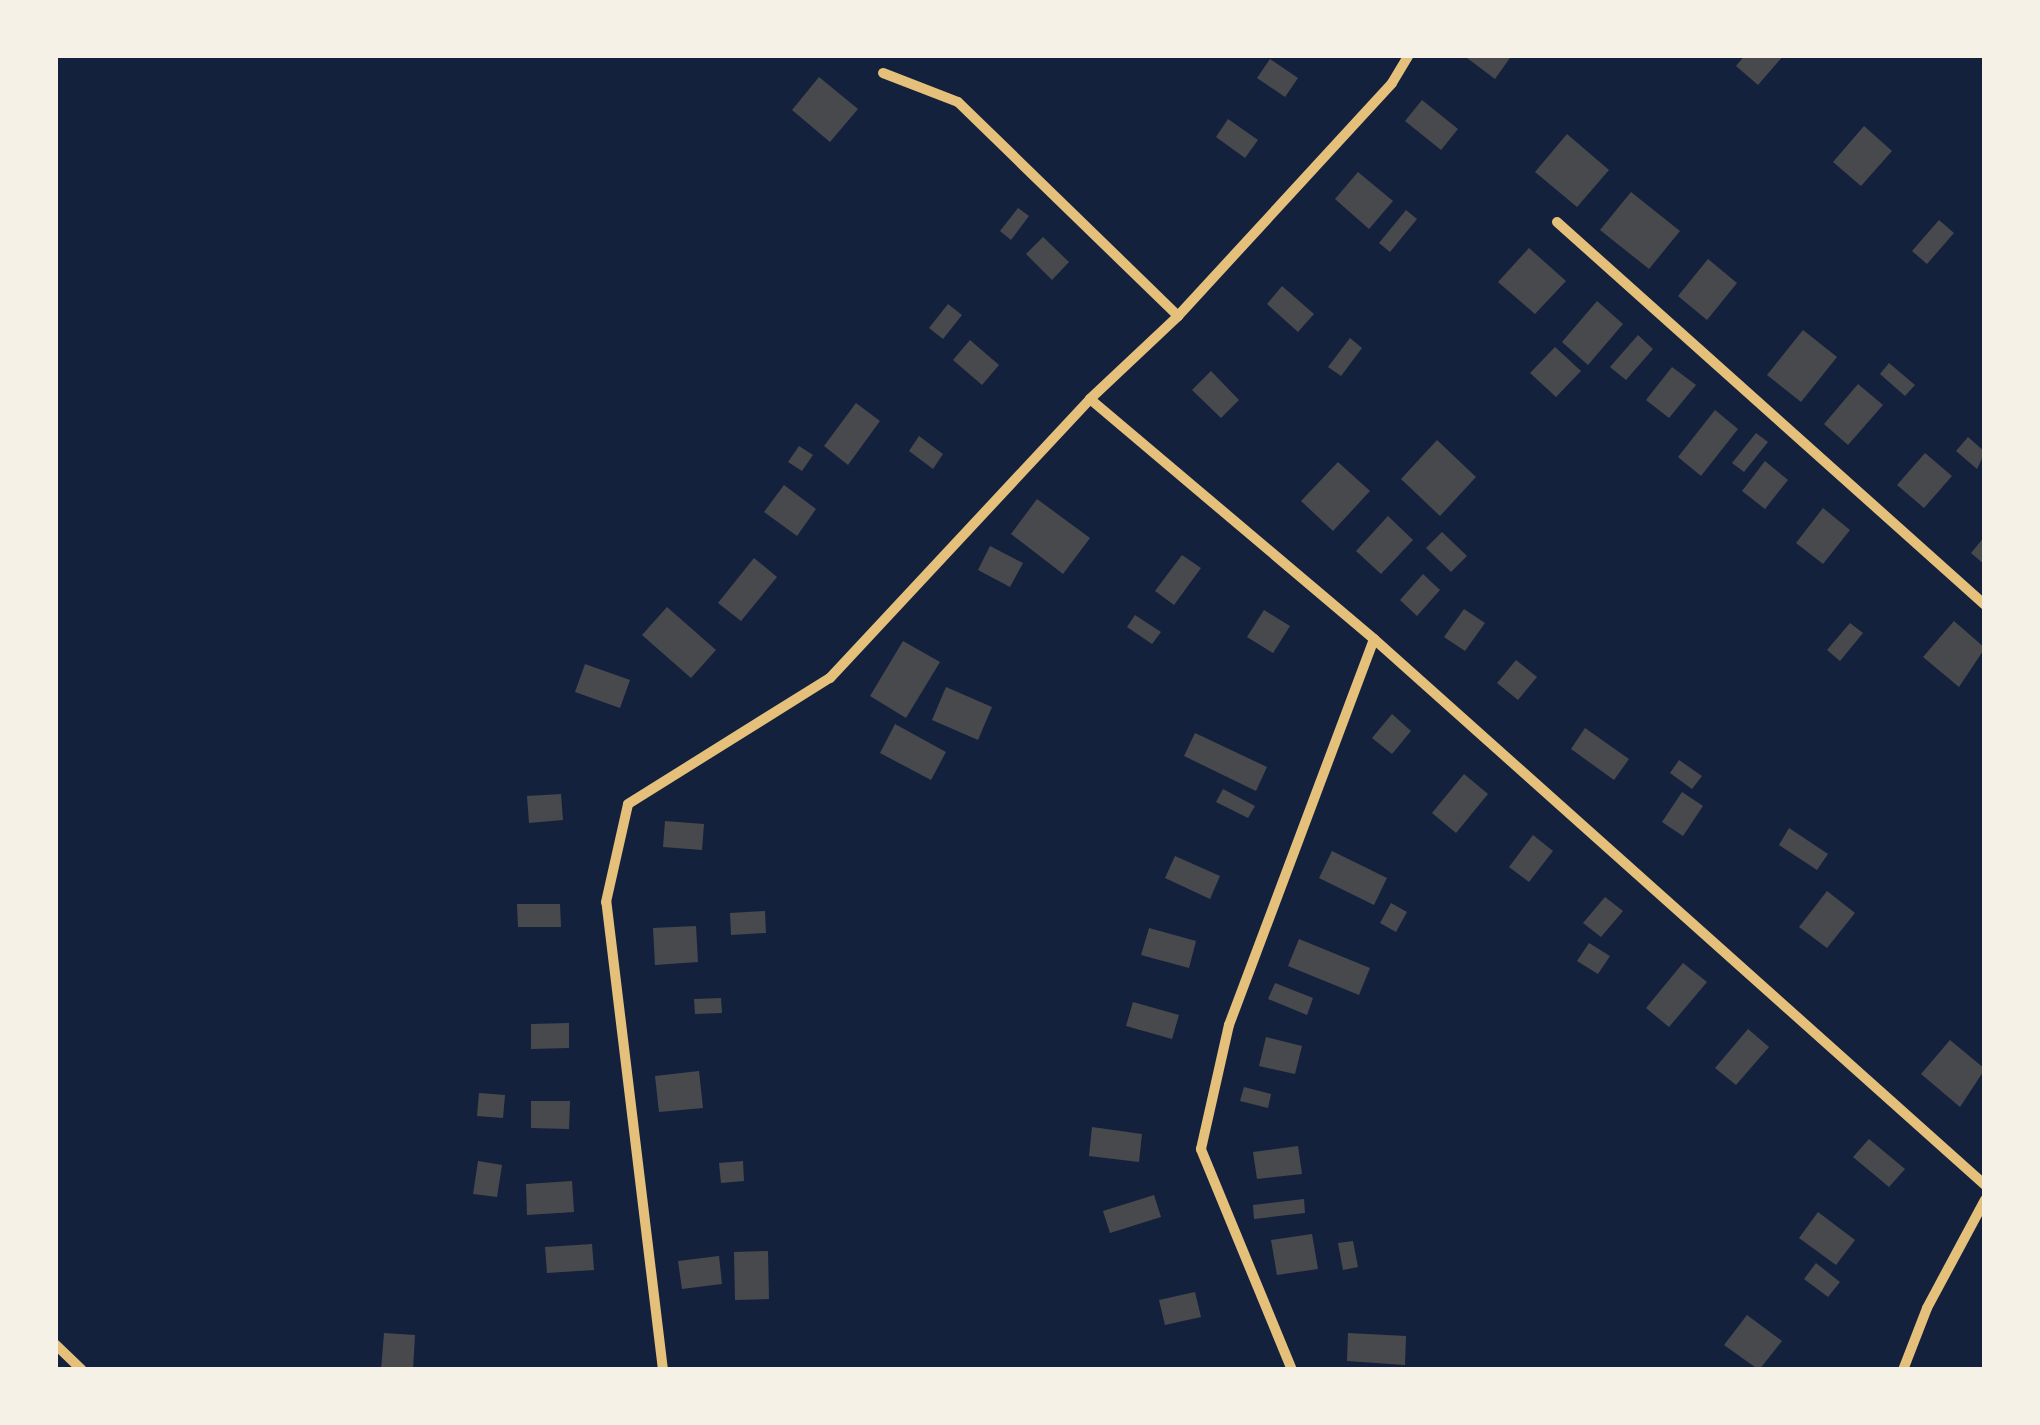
<!DOCTYPE html>
<style>
body{margin:0}
#map{position:relative;width:2040px;height:1425px;overflow:hidden;background:#14213d;font-family:"Source Sans 3",sans-serif}
div>[style]{position:absolute}
.building>*{inset:0;background:#48494c}
.minor>*{height:10px;margin:-5px;padding:0 5px;transform-origin:5px;border-radius:5px;background:#e5c07b}
span{translate:-50% -50%;white-space:nowrap;text-align:center;line-height:1.15;-webkit-text-stroke:8px #f6f1e7;paint-order:stroke}
.frame{position:absolute;inset:0;border:58px solid #f6f1e7;pointer-events:none}
</style>
<div id="map">
<div class="building">
<div style="clip-path:polygon(1463px 55px,1512px 55px,1495px 79px)"></div>
<div style="clip-path:polygon(1745px 55px,1784px 55px,1758px 85px,1736px 66px)"></div>
<div style="clip-path:polygon(1270px 59px,1298px 78px,1285px 97px,1257px 78px)"></div>
<div style="clip-path:polygon(819px 77px,858px 109px,830px 142px,792px 110px)"></div>
<div style="clip-path:polygon(1422px 100px,1458px 129px,1441px 150px,1405px 121px)"></div>
<div style="clip-path:polygon(1228px 119px,1258px 140px,1245px 158px,1216px 137px)"></div>
<div style="clip-path:polygon(1864px 126px,1892px 151px,1861px 186px,1833px 162px)"></div>
<div style="clip-path:polygon(1567px 134px,1609px 170px,1577px 207px,1535px 172px)"></div>
<div style="clip-path:polygon(1358px 172px,1393px 201px,1369px 229px,1335px 199px)"></div>
<div style="clip-path:polygon(1631px 192px,1680px 231px,1649px 269px,1600px 230px)"></div>
<div style="clip-path:polygon(1018px 208px,1029px 216px,1011px 240px,1000px 231px)"></div>
<div style="clip-path:polygon(1406px 210px,1417px 219px,1390px 252px,1379px 243px)"></div>
<div style="clip-path:polygon(1939px 220px,1954px 233px,1927px 264px,1912px 251px)"></div>
<div style="clip-path:polygon(1043px 237px,1069px 262px,1052px 280px,1026px 254px)"></div>
<div style="clip-path:polygon(1529px 248px,1566px 281px,1535px 314px,1498px 282px)"></div>
<div style="clip-path:polygon(1708px 259px,1737px 283px,1707px 320px,1678px 296px)"></div>
<div style="clip-path:polygon(1282px 286px,1314px 314px,1298px 332px,1267px 304px)"></div>
<div style="clip-path:polygon(1597px 301px,1623px 324px,1588px 365px,1562px 342px)"></div>
<div style="clip-path:polygon(948px 304px,962px 315px,943px 339px,929px 328px)"></div>
<div style="clip-path:polygon(1803px 330px,1837px 357px,1801px 402px,1767px 375px)"></div>
<div style="clip-path:polygon(1638px 335px,1653px 349px,1626px 380px,1610px 367px)"></div>
<div style="clip-path:polygon(1350px 338px,1362px 348px,1341px 376px,1328px 367px)"></div>
<div style="clip-path:polygon(970px 340px,999px 365px,982px 385px,953px 360px)"></div>
<div style="clip-path:polygon(1555px 347px,1581px 371px,1556px 397px,1530px 373px)"></div>
<div style="clip-path:polygon(1889px 363px,1915px 385px,1905px 396px,1880px 374px)"></div>
<div style="clip-path:polygon(1672px 367px,1696px 385px,1669px 418px,1646px 400px)"></div>
<div style="clip-path:polygon(1211px 371px,1239px 400px,1221px 418px,1192px 390px)"></div>
<div style="clip-path:polygon(1858px 384px,1883px 405px,1848px 445px,1824px 424px)"></div>
<div style="clip-path:polygon(856px 403px,880px 421px,848px 465px,824px 446px)"></div>
<div style="clip-path:polygon(1715px 410px,1738px 429px,1701px 476px,1678px 457px)"></div>
<div style="clip-path:polygon(1756px 433px,1768px 442px,1744px 472px,1732px 463px)"></div>
<div style="clip-path:polygon(919px 436px,943px 454px,933px 469px,909px 451px)"></div>
<div style="clip-path:polygon(1968px 437px,1985px 452px,1977px 469px,1956px 451px)"></div>
<div style="clip-path:polygon(1437px 440px,1476px 477px,1440px 516px,1401px 479px)"></div>
<div style="clip-path:polygon(799px 446px,813px 455px,802px 471px,788px 462px)"></div>
<div style="clip-path:polygon(1925px 453px,1952px 476px,1924px 508px,1897px 485px)"></div>
<div style="clip-path:polygon(1765px 461px,1788px 480px,1765px 509px,1742px 491px)"></div>
<div style="clip-path:polygon(1338px 462px,1370px 491px,1333px 531px,1301px 501px)"></div>
<div style="clip-path:polygon(784px 485px,816px 509px,797px 536px,764px 512px)"></div>
<div style="clip-path:polygon(1037px 499px,1090px 538px,1063px 574px,1011px 534px)"></div>
<div style="clip-path:polygon(1823px 508px,1850px 530px,1823px 564px,1796px 543px)"></div>
<div style="clip-path:polygon(1388px 516px,1413px 540px,1381px 574px,1356px 551px)"></div>
<div style="clip-path:polygon(1442px 532px,1467px 556px,1451px 572px,1426px 548px)"></div>
<div style="clip-path:polygon(1985px 536px,1985px 565px,1971px 553px)"></div>
<div style="clip-path:polygon(990px 546px,1023px 563px,1010px 587px,978px 570px)"></div>
<div style="clip-path:polygon(1182px 555px,1201px 568px,1174px 605px,1155px 591px)"></div>
<div style="clip-path:polygon(754px 558px,777px 577px,741px 621px,718px 603px)"></div>
<div style="clip-path:polygon(1423px 574px,1440px 590px,1417px 616px,1400px 600px)"></div>
<div style="clip-path:polygon(667px 607px,716px 650px,691px 678px,642px 635px)"></div>
<div style="clip-path:polygon(1464px 609px,1485px 623px,1465px 651px,1444px 637px)"></div>
<div style="clip-path:polygon(1264px 610px,1290px 626px,1273px 653px,1247px 637px)"></div>
<div style="clip-path:polygon(1135px 615px,1161px 632px,1152px 644px,1127px 627px)"></div>
<div style="clip-path:polygon(1954px 621px,1985px 648px,1959px 687px,1923px 657px)"></div>
<div style="clip-path:polygon(1850px 623px,1863px 633px,1840px 661px,1827px 650px)"></div>
<div style="clip-path:polygon(903px 641px,940px 662px,906px 718px,870px 696px)"></div>
<div style="clip-path:polygon(1516px 660px,1537px 677px,1518px 700px,1497px 683px)"></div>
<div style="clip-path:polygon(585px 664px,630px 680px,620px 708px,575px 692px)"></div>
<div style="clip-path:polygon(946px 687px,992px 707px,978px 740px,932px 720px)"></div>
<div style="clip-path:polygon(1392px 714px,1411px 731px,1392px 754px,1372px 738px)"></div>
<div style="clip-path:polygon(895px 724px,946px 752px,931px 780px,880px 753px)"></div>
<div style="clip-path:polygon(1585px 728px,1629px 759px,1614px 780px,1571px 749px)"></div>
<div style="clip-path:polygon(1195px 733px,1267px 767px,1256px 791px,1184px 756px)"></div>
<div style="clip-path:polygon(1679px 760px,1702px 776px,1692px 789px,1670px 773px)"></div>
<div style="clip-path:polygon(1464px 774px,1488px 794px,1456px 833px,1432px 813px)"></div>
<div style="clip-path:polygon(1223px 789px,1255px 806px,1248px 818px,1216px 802px)"></div>
<div style="clip-path:polygon(1682px 792px,1703px 806px,1683px 836px,1662px 822px)"></div>
<div style="clip-path:polygon(561px 794px,563px 820px,529px 823px,527px 796px)"></div>
<div style="clip-path:polygon(665px 821px,704px 824px,702px 850px,663px 847px)"></div>
<div style="clip-path:polygon(1789px 828px,1828px 854px,1817px 870px,1779px 845px)"></div>
<div style="clip-path:polygon(1533px 835px,1553px 851px,1529px 882px,1509px 867px)"></div>
<div style="clip-path:polygon(1332px 851px,1387px 878px,1374px 905px,1319px 878px)"></div>
<div style="clip-path:polygon(1175px 856px,1220px 876px,1210px 899px,1165px 878px)"></div>
<div style="clip-path:polygon(1827px 891px,1855px 913px,1827px 948px,1799px 927px)"></div>
<div style="clip-path:polygon(1605px 897px,1623px 911px,1601px 937px,1583px 923px)"></div>
<div style="clip-path:polygon(1391px 903px,1407px 912px,1396px 932px,1380px 923px)"></div>
<div style="clip-path:polygon(517px 904px,560px 904px,561px 927px,518px 927px)"></div>
<div style="clip-path:polygon(765px 911px,766px 933px,731px 935px,730px 913px)"></div>
<div style="clip-path:polygon(696px 926px,698px 962px,655px 965px,653px 928px)"></div>
<div style="clip-path:polygon(1149px 928px,1196px 941px,1189px 968px,1141px 955px)"></div>
<div style="clip-path:polygon(1299px 939px,1370px 968px,1359px 995px,1288px 966px)"></div>
<div style="clip-path:polygon(1589px 943px,1610px 956px,1598px 974px,1577px 961px)"></div>
<div style="clip-path:polygon(1683px 963px,1707px 982px,1669px 1027px,1646px 1008px)"></div>
<div style="clip-path:polygon(1275px 983px,1313px 998px,1307px 1015px,1268px 999px)"></div>
<div style="clip-path:polygon(721px 998px,722px 1013px,695px 1014px,694px 999px)"></div>
<div style="clip-path:polygon(1133px 1002px,1179px 1015px,1172px 1039px,1126px 1026px)"></div>
<div style="clip-path:polygon(569px 1023px,569px 1048px,531px 1049px,531px 1024px)"></div>
<div style="clip-path:polygon(1748px 1029px,1769px 1047px,1736px 1085px,1715px 1068px)"></div>
<div style="clip-path:polygon(1266px 1037px,1302px 1046px,1295px 1074px,1259px 1066px)"></div>
<div style="clip-path:polygon(1950px 1040px,1985px 1069px,1960px 1107px,1921px 1074px)"></div>
<div style="clip-path:polygon(699px 1071px,703px 1108px,659px 1112px,655px 1076px)"></div>
<div style="clip-path:polygon(1244px 1087px,1271px 1094px,1268px 1108px,1240px 1101px)"></div>
<div style="clip-path:polygon(479px 1093px,505px 1095px,503px 1118px,477px 1116px)"></div>
<div style="clip-path:polygon(531px 1101px,570px 1101px,569px 1129px,531px 1128px)"></div>
<div style="clip-path:polygon(1092px 1127px,1142px 1134px,1139px 1162px,1089px 1156px)"></div>
<div style="clip-path:polygon(1869px 1139px,1905px 1169px,1889px 1187px,1853px 1157px)"></div>
<div style="clip-path:polygon(1298px 1146px,1302px 1174px,1257px 1179px,1253px 1152px)"></div>
<div style="clip-path:polygon(478px 1161px,502px 1165px,497px 1197px,473px 1194px)"></div>
<div style="clip-path:polygon(743px 1161px,744px 1181px,721px 1183px,719px 1163px)"></div>
<div style="clip-path:polygon(572px 1181px,574px 1212px,527px 1215px,526px 1184px)"></div>
<div style="clip-path:polygon(1154px 1195px,1161px 1217px,1110px 1233px,1103px 1211px)"></div>
<div style="clip-path:polygon(1304px 1199px,1305px 1213px,1254px 1219px,1253px 1205px)"></div>
<div style="clip-path:polygon(1818px 1212px,1855px 1240px,1836px 1265px,1799px 1238px)"></div>
<div style="clip-path:polygon(1312px 1234px,1318px 1269px,1277px 1275px,1271px 1240px)"></div>
<div style="clip-path:polygon(1353px 1241px,1358px 1267px,1343px 1270px,1338px 1243px)"></div>
<div style="clip-path:polygon(592px 1244px,594px 1270px,547px 1273px,545px 1247px)"></div>
<div style="clip-path:polygon(768px 1251px,769px 1299px,735px 1300px,734px 1252px)"></div>
<div style="clip-path:polygon(719px 1256px,722px 1284px,682px 1289px,678px 1261px)"></div>
<div style="clip-path:polygon(1816px 1263px,1840px 1282px,1828px 1297px,1804px 1279px)"></div>
<div style="clip-path:polygon(1195px 1292px,1201px 1317px,1165px 1325px,1159px 1300px)"></div>
<div style="clip-path:polygon(1747px 1315px,1782px 1341px,1759px 1370px,1724px 1345px)"></div>
<div style="clip-path:polygon(384px 1333px,415px 1335px,413px 1370px,381px 1370px)"></div>
<div style="clip-path:polygon(1348px 1333px,1406px 1336px,1405px 1365px,1347px 1361px)"></div>
</div>
<div class="minor">
<div style="left:883px;top:73px;width:80px;rotate:21.1deg"></div>
<div style="left:958px;top:102px;width:307px;rotate:44.2deg"></div>
<div style="left:1557px;top:222px;width:574px;rotate:41.82deg"></div>
<div style="left:1090px;top:399px;width:372px;rotate:40.2deg"></div>
<div style="left:1374px;top:639px;width:819px;rotate:41.78deg"></div>
<div style="left:55px;top:1344px;width:37px;rotate:44deg"></div>
<div style="left:663px;top:1370px;width:471px;rotate:-96.9deg"></div>
<div style="left:606px;top:902px;width:100px;rotate:-77.3deg"></div>
<div style="left:628px;top:804px;width:238px;rotate:-32deg"></div>
<div style="left:830px;top:678px;width:381px;rotate:-47deg"></div>
<div style="left:1090px;top:399px;width:121px;rotate:-43.3deg"></div>
<div style="left:1178px;top:316px;width:316px;rotate:-47.4deg"></div>
<div style="left:1392px;top:83px;width:33px;rotate:-59deg"></div>
<div style="left:1292px;top:1370px;width:239px;rotate:-112.4deg"></div>
<div style="left:1201px;top:1149px;width:127px;rotate:-77.3deg"></div>
<div style="left:1229px;top:1025px;width:412px;rotate:-69.4deg"></div>
<div style="left:1903px;top:1370px;width:66px;rotate:-68.8deg"></div>
<div style="left:1927px;top:1308px;width:123px;rotate:-61.8deg"></div>
</div>
<div class="frame"></div>
</div>
